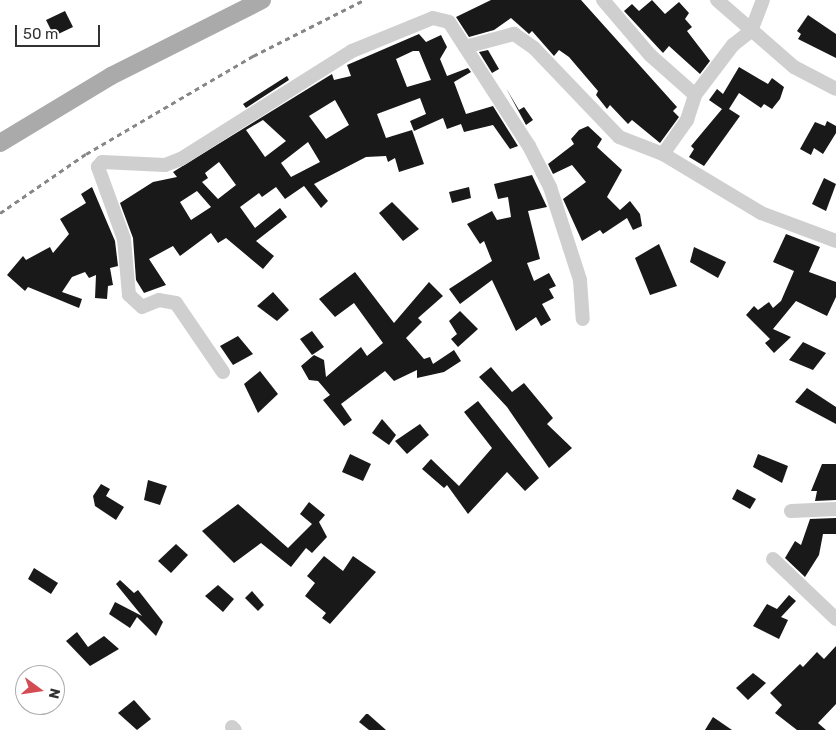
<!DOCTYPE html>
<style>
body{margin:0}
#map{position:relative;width:836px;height:730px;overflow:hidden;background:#fff;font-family:Rubik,sans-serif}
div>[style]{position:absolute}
.building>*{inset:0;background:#191919}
.minor>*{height:14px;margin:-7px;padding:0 7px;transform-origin:7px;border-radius:7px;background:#cfcfcf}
.major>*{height:18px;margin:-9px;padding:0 9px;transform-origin:9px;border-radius:9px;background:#aaa}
.rail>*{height:3px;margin-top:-1.5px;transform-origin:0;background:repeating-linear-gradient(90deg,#878787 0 5px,transparent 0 9px)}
span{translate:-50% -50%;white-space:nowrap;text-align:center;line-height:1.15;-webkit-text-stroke:5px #fff;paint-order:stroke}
.north{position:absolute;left:15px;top:665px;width:50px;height:50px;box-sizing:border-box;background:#fff;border:1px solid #adadad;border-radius:50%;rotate:104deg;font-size:14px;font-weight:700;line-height:20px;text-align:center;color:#323232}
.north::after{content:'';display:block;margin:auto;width:18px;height:22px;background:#d34b53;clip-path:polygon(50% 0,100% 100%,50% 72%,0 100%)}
.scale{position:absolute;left:15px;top:25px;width:85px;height:22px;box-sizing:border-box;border:2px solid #323232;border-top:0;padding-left:6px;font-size:15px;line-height:18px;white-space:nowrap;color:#323232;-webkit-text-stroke:4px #fff;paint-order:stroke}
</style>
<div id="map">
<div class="building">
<div style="clip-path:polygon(491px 0,581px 0,677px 107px,673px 111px,679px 117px,660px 143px,632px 120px,628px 124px,610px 105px,607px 109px,596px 95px,598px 91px,569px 57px,559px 50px,554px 56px,532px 31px,529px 34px,511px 18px,494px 30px,469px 37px,456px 17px)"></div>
<div style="clip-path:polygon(652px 0,665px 14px,679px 2px,689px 13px,685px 19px,692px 27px,687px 31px,710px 61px,700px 74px,669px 46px,663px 53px,624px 11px,632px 4px,639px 11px)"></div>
<div style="clip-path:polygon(65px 11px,73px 27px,54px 36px,46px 20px)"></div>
<div style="clip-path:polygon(808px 15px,836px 34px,836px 58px,798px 39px,801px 34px,797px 31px)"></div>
<div style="clip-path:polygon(evenodd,419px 34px,426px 42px,441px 35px,447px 47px,440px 59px,447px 76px,468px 68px,471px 72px,454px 82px,466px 114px,493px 106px,518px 146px,510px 149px,493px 125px,464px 132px,461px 124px,447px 129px,443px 118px,414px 131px,410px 121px,426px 114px,420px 98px,377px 114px,386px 138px,412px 130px,424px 164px,399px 172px,395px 158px,388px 162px,386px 156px,366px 157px,314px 184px,328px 201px,321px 208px,304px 186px,285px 199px,276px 187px,262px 197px,259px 193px,240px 207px,255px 228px,280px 208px,287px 217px,256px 241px,274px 256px,263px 269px,226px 238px,218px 243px,211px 233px,180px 256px,173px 246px,149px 259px,166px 285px,144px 293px,136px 280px,133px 238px,120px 203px,153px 182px,177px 177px,173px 172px,332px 74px,334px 80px,351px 76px,347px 65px,419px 34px,413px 51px,419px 51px,431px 80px,407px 87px,396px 59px,413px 51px,419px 34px,335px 100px,349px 125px,326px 139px,309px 116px,335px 100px,419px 34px,263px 120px,286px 141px,265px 157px,246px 130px,263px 120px,419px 34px,308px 142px,320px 162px,291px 177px,281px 163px,308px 142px,419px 34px,219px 162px,236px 185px,218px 199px,202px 182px,208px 178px,205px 173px,219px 162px,419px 34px,197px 191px,211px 207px,191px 220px,180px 202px,197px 191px)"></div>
<div style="clip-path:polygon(488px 50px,499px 69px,492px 73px,479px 52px)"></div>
<div style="clip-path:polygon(739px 67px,768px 84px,772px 78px,784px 87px,780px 99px,772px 109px,764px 104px,761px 108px,739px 93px,729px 109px,740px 116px,704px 166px,689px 157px,694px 149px,691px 146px,722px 109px,709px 100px,717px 89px,723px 94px)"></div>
<div style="clip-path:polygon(287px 76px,289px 80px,246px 108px,243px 104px)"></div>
<div style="clip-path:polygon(506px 88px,519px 110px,524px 107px,533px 120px,526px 125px)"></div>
<div style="clip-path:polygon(827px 121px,836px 126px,836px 133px,823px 154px,814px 148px,811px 155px,800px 149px,815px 122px,825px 126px)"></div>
<div style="clip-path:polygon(588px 126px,602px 139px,597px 147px,622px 170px,607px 197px,620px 210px,630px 201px,640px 214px,642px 226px,633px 230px,627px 218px,603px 234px,600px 230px,582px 241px,563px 199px,586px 182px,572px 165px,553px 174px,548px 164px,574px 144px,571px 139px,579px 130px)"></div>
<div style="clip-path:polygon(532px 175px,547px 207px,528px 211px,540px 259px,527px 263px,534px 281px,549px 273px,556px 286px,549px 289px,554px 298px,542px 304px,551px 320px,541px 326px,536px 317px,516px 331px,492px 280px,460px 304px,449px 289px,492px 261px,484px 241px,480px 244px,467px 224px,492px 211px,497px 220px,511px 217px,508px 197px,498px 199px,494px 184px)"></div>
<div style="clip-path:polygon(824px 178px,836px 184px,826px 211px,812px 204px)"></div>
<div style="clip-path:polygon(92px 187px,115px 241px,118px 266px,110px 268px,113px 285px,108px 286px,107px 299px,95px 298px,96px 275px,89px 278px,85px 272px,72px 277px,62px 292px,82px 299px,79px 308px,28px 287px,25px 291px,7px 275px,23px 256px,26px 260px,50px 247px,53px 253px,69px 234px,60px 219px,86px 203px,81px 194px)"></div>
<div style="clip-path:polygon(469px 187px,471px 198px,452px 203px,449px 192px)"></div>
<div style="clip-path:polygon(392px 202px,419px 229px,403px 241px,379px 213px)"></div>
<div style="clip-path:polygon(786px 234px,820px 247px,809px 272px,836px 282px,836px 297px,827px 316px,796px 301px,773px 329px,791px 337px,774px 353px,765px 343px,770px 339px,746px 315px,754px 306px,758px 310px,769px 302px,773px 308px,781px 301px,794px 271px,773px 262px)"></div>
<div style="clip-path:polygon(659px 244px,677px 286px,650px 295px,635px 258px)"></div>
<div style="clip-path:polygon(694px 247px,726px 262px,718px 278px,690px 262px)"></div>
<div style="clip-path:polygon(355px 272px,394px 323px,429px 282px,443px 296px,418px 318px,422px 322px,406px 338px,424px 359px,430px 357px,433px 364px,454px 350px,461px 361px,444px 372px,417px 378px,417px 370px,394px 381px,385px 371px,341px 404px,352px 420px,344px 426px,323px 400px,330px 395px,318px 381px,309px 380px,301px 366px,314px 355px,324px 360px,326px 377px,361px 347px,367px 356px,383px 343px,354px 303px,335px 317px,319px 299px)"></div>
<div style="clip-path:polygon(273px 292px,289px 310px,277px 321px,257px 306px)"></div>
<div style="clip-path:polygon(460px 311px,478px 329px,458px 347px,451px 339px,457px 334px,449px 321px)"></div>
<div style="clip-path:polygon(312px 331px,324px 347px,312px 355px,300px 339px)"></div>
<div style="clip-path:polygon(238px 336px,253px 354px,233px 365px,220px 346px)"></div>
<div style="clip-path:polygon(803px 342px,826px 353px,813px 370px,789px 360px)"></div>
<div style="clip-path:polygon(491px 367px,512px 392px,524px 383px,553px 418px,547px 424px,572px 448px,549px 468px,507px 407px,479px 377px)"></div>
<div style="clip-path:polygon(260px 371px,278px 394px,258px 413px,244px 384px)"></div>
<div style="clip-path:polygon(807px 388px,836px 407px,836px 424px,795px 402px)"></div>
<div style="clip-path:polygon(478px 401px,539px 478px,525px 491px,507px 472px,468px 514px,447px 485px,444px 488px,422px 469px,431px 459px,459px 486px,492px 448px,464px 412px)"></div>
<div style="clip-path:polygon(382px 419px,396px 435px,389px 445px,372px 433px)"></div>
<div style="clip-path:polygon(420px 424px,429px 435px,407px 454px,395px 441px)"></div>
<div style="clip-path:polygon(350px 454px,371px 464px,363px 481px,342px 472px)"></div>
<div style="clip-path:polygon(758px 454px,788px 466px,782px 483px,753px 467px)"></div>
<div style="clip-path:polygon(822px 464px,836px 464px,836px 500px,815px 501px,817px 491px,811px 491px)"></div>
<div style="clip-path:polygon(148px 480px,167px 486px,160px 505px,144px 500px)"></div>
<div style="clip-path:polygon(101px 484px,110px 489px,106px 496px,124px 507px,116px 520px,95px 506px,93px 496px)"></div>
<div style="clip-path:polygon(737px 489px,756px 499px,750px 509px,732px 499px)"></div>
<div style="clip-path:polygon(309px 502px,325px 515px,319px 522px,327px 537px,312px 553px,306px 548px,291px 567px,261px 543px,234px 563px,202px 531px,238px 504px,288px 548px,312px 524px,300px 514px)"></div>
<div style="clip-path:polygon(836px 518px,836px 534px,823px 534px,819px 555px,805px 577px,785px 558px,795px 541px,801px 545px,810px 519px)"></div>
<div style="clip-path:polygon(176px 544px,188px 555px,171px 573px,158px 561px)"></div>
<div style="clip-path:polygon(324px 556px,343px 571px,353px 556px,376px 572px,330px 624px,322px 618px,326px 613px,305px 596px,315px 583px,307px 576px)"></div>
<div style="clip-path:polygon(34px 568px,58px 583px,51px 594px,28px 579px)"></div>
<div style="clip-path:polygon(120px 580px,134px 593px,138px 590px,163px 622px,156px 636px,137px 617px,130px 628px,109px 614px,115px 602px,142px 616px,116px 584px)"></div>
<div style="clip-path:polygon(218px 585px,234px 599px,223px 612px,205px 596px)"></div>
<div style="clip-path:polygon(252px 591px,264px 605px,258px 611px,245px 598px)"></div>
<div style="clip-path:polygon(789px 595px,796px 601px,781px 617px,788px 620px,779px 639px,753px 626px,767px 604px,777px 609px)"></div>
<div style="clip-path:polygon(77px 632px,88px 647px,104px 636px,119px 649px,90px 666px,66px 641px)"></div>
<div style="clip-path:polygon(836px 646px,836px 704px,818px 723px,826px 730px,797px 730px,775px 713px,782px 705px,770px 693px,800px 664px,803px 667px,817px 652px,824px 659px)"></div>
<div style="clip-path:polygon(753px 673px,766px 683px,748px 700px,736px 688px)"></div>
<div style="clip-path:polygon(134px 700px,151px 719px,137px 730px,118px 713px)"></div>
<div style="clip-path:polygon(366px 714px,368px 714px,386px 730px,369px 730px,359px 722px)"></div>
<div style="clip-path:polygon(713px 717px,732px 730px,705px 730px)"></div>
</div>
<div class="minor">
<div style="left:603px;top:0;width:72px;rotate:49.5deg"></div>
<div style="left:650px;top:55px;width:60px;rotate:41.6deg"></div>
<div style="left:717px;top:0;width:102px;rotate:41deg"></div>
<div style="left:794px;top:67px;width:47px;rotate:27.6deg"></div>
<div style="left:465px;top:47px;width:51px;rotate:-14.9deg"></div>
<div style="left:514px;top:34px;width:24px;rotate:35deg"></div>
<div style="left:534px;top:48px;width:123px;rotate:46.3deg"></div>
<div style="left:619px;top:137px;width:47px;rotate:21.1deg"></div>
<div style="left:663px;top:154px;width:114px;rotate:31deg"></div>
<div style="left:761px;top:213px;width:80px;rotate:20.5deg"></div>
<div style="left:663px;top:154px;width:42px;rotate:-54.8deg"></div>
<div style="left:687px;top:120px;width:26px;rotate:-72deg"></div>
<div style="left:695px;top:95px;width:63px;rotate:-52.8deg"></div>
<div style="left:733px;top:45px;width:23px;rotate:-38deg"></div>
<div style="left:751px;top:31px;width:33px;rotate:-69deg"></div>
<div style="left:223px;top:372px;width:83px;rotate:-124.3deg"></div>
<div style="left:176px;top:303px;width:17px;rotate:-170deg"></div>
<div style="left:159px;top:300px;width:18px;rotate:158deg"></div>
<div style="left:142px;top:307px;width:18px;rotate:-137deg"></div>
<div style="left:129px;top:295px;width:56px;rotate:-95.1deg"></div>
<div style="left:124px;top:239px;width:77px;rotate:-109.9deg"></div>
<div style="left:98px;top:167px;width:6px;rotate:-51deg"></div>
<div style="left:102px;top:162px;width:63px;rotate:2.7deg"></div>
<div style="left:165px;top:165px;width:17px;rotate:-21deg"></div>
<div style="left:181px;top:159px;width:202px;rotate:-32.3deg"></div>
<div style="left:352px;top:51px;width:87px;rotate:-22.2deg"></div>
<div style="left:433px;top:18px;width:16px;rotate:14deg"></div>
<div style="left:449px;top:22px;width:148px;rotate:57.2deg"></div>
<div style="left:529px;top:146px;width:46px;rotate:62.9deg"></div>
<div style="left:550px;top:187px;width:98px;rotate:72.1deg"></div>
<div style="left:580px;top:280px;width:39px;rotate:86deg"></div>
<div style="left:791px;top:511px;width:45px;rotate:-2.5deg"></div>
<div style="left:773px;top:559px;width:87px;rotate:43.6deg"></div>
<div style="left:232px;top:727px;width:4px;rotate:45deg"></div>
</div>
<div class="major">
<div style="left:0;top:143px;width:130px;rotate:-31.1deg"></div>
<div style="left:111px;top:76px;width:169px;rotate:-26.7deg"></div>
</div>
<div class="rail">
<div style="left:0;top:213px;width:104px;rotate:-34.5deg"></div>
<div style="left:86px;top:154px;width:194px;rotate:-30.4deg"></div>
<div style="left:253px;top:56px;width:124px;rotate:-26.8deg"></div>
</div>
<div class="north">N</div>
<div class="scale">50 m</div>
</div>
